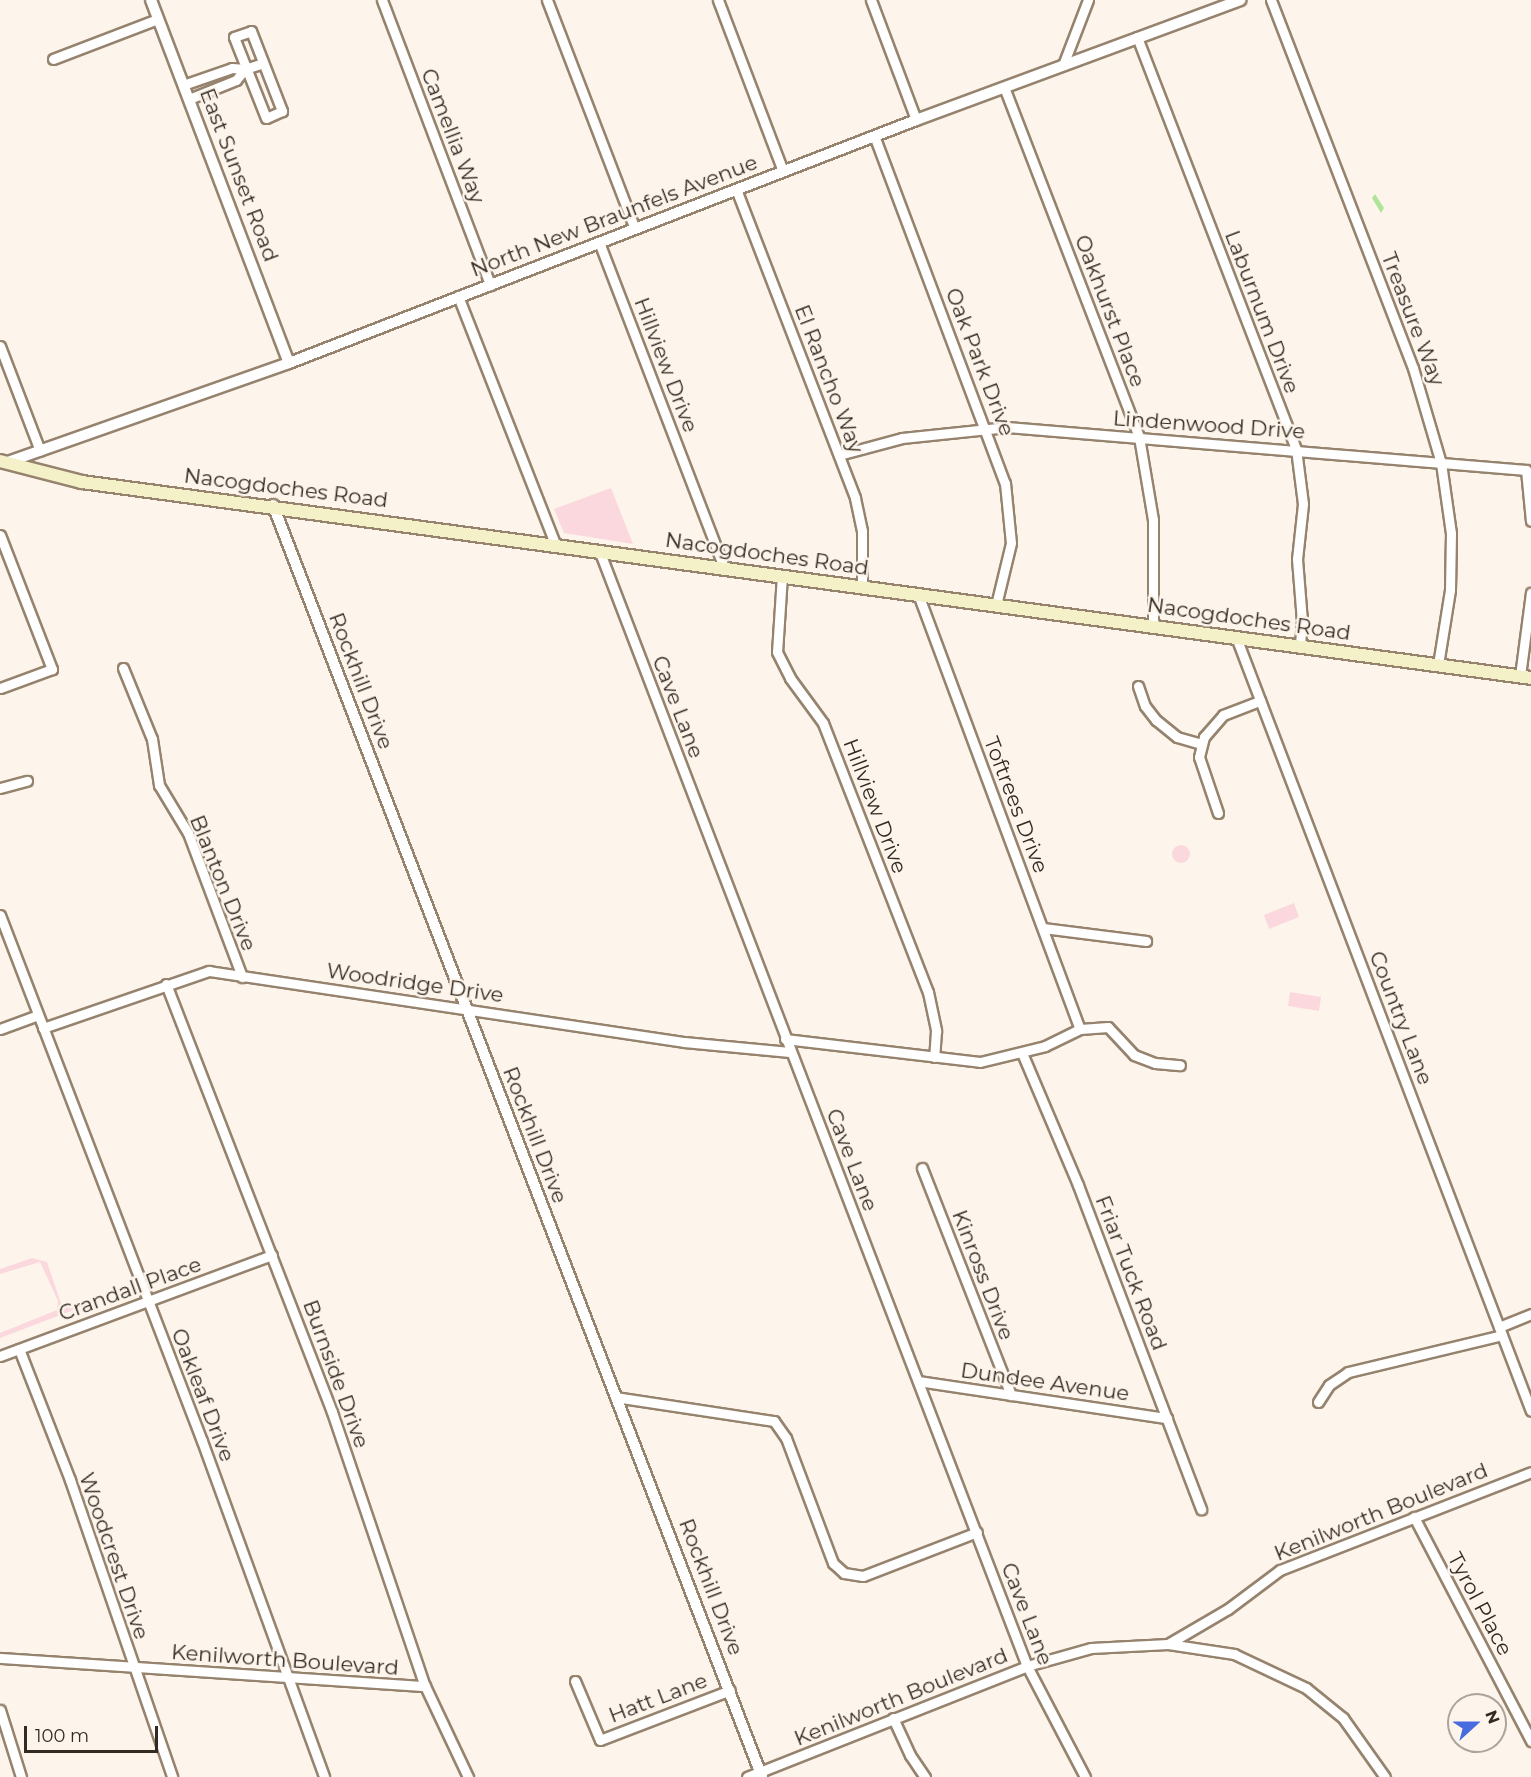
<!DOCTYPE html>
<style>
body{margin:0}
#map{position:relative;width:1531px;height:1777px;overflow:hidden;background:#fdf5eb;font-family:Montserrat,sans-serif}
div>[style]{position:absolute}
.green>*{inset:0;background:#fad8de}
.round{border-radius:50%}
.water>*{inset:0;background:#aee599}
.roads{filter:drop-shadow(2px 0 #96836e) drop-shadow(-2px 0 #96836e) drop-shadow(0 2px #96836e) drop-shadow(0 -2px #96836e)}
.minor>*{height:9px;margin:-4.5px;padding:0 4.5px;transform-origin:4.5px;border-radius:4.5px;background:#fff}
.tertiary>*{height:10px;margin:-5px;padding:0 5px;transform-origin:5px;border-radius:5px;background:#fff}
.secondary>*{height:12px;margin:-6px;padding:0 6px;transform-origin:6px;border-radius:6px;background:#f4f1c8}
span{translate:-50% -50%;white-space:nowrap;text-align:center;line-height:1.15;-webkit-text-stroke:5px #fdf5eb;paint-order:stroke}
.street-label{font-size:21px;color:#332b22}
.north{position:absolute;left:1447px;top:1693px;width:60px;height:60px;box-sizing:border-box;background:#fdf5eb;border:2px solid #aca49b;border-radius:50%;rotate:69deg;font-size:16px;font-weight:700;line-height:24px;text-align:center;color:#332b22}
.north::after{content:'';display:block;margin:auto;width:21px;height:27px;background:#486cdf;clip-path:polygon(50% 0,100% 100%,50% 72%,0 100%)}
.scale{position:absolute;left:24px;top:1726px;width:134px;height:27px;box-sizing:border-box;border:3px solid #332b22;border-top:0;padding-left:8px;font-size:18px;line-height:21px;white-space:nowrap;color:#332b22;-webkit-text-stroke:4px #fdf5eb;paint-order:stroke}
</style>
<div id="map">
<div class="green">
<div style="clip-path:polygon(611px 488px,633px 544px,564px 533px,554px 509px)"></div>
<div class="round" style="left:1172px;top:845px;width:18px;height:18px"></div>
<div style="clip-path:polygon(1294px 903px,1299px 917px,1269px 929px,1264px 915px)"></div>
<div style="clip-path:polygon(1290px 992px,1321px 997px,1319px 1011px,1288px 1006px)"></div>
<div style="clip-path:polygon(32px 1258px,47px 1262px,63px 1309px,87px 1300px,89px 1304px,0 1338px,0 1333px,57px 1310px,58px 1301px,40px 1262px,0 1274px,0 1269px)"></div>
</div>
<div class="water">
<div style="clip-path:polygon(1375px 194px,1384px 208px,1381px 213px,1372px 198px)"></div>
</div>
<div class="roads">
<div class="minor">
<div style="left:382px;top:0;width:305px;rotate:69.2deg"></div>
<div style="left:547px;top:0;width:245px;rotate:69deg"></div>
<div style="left:718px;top:0;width:183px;rotate:69.2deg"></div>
<div style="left:871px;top:0;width:128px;rotate:69.4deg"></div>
<div style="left:1271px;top:0;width:394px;rotate:68.9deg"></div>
<div style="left:1413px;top:368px;width:99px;rotate:73.6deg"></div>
<div style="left:1441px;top:463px;width:71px;rotate:81.9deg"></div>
<div style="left:1451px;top:533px;width:57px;rotate:91deg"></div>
<div style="left:1450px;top:590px;width:76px;rotate:99.1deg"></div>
<div style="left:251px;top:31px;width:86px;rotate:68.8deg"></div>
<div style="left:282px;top:111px;width:17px;rotate:156deg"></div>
<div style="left:266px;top:118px;width:87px;rotate:-111.6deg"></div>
<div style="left:234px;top:37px;width:18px;rotate:-19deg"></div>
<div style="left:1137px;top:37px;width:442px;rotate:68.9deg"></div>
<div style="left:1296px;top:449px;width:55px;rotate:82.7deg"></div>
<div style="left:1303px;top:504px;width:55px;rotate:96.2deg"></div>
<div style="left:1297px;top:559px;width:62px;rotate:85.4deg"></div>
<div style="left:1302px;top:621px;width:25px;rotate:95deg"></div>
<div style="left:53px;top:59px;width:112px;rotate:-20.9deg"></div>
<div style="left:1063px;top:65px;width:70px;rotate:-69deg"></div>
<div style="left:183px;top:85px;width:52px;rotate:-19.1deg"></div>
<div style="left:232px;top:68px;width:13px;rotate:4deg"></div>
<div style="left:1004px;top:87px;width:375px;rotate:68.9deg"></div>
<div style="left:1139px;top:437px;width:84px;rotate:80.4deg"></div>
<div style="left:1153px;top:520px;width:106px;rotate:90deg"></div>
<div style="left:189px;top:99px;width:51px;rotate:-22deg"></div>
<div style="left:236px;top:80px;width:14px;rotate:-51deg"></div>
<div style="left:245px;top:69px;width:19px;rotate:-18deg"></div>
<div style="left:875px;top:138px;width:369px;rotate:69.4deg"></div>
<div style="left:1005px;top:483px;width:60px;rotate:84.3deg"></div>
<div style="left:1011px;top:543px;width:64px;rotate:103.6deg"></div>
<div style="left:736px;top:189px;width:331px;rotate:68.9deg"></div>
<div style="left:855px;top:498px;width:34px;rotate:78deg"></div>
<div style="left:862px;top:531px;width:55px;rotate:90deg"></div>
<div style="left:599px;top:242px;width:348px;rotate:69deg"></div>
<div style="left:458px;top:296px;width:266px;rotate:68.6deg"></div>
<div style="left:0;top:346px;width:112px;rotate:69.1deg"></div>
<div style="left:839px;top:455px;width:65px;rotate:-15.1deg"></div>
<div style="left:902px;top:438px;width:106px;rotate:-6deg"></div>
<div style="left:1007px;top:427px;width:521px;rotate:4.74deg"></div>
<div style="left:1526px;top:470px;width:51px;rotate:84.4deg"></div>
<div style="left:0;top:535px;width:144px;rotate:68.8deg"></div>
<div style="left:52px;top:669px;width:55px;rotate:159.9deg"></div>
<div style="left:599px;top:550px;width:1195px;rotate:69.02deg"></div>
<div style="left:1027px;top:1666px;width:125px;rotate:62.4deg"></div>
<div style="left:782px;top:575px;width:77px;rotate:93.7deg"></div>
<div style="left:777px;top:652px;width:29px;rotate:63deg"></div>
<div style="left:790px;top:678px;width:56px;rotate:53.7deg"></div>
<div style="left:823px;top:723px;width:289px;rotate:68.7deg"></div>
<div style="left:928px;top:992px;width:40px;rotate:78deg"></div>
<div style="left:936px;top:1031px;width:26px;rotate:94deg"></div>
<div style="left:918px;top:594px;width:464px;rotate:69.6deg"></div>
<div style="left:1236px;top:637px;width:828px;rotate:69.14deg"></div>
<div style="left:123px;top:668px;width:77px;rotate:67.8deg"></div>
<div style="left:152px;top:739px;width:47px;rotate:81.3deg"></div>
<div style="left:159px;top:785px;width:56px;rotate:58.9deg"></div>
<div style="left:188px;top:833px;width:154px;rotate:69.4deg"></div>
<div style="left:1520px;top:676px;width:84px;rotate:-82.5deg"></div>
<div style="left:1138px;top:686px;width:21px;rotate:71deg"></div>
<div style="left:1145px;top:706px;width:18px;rotate:52deg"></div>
<div style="left:1156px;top:720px;width:27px;rotate:39deg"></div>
<div style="left:1177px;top:737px;width:25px;rotate:16deg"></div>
<div style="left:0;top:788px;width:28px;rotate:-15deg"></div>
<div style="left:1218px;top:813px;width:59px;rotate:-108.7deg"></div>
<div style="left:1199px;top:757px;width:21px;rotate:-76deg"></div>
<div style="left:1204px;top:737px;width:29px;rotate:-49deg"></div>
<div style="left:1223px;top:715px;width:40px;rotate:-21deg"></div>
<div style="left:0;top:915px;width:563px;rotate:68.99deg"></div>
<div style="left:202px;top:1441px;width:357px;rotate:70deg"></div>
<div style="left:1043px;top:928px;width:104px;rotate:7.2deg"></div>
<div style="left:166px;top:984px;width:459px;rotate:68.8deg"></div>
<div style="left:332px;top:1412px;width:289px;rotate:71.3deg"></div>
<div style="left:425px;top:1686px;width:101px;rotate:64.7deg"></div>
<div style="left:43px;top:1028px;width:176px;rotate:-19deg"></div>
<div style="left:209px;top:971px;width:480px;rotate:8.5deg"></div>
<div style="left:684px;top:1042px;width:106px;rotate:5.4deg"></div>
<div style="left:0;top:1029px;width:40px;rotate:-20.2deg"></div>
<div style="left:1080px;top:1029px;width:28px;rotate:-4deg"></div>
<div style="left:1108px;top:1027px;width:38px;rotate:47deg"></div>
<div style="left:1134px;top:1055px;width:22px;rotate:21deg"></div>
<div style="left:1155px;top:1063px;width:25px;rotate:5deg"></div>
<div style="left:785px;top:1039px;width:196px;rotate:6.7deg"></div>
<div style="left:980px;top:1062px;width:67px;rotate:-13.8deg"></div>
<div style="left:1045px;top:1046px;width:39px;rotate:-26deg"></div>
<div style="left:1022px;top:1053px;width:143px;rotate:67deg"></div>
<div style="left:1078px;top:1185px;width:347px;rotate:69.2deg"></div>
<div style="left:922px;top:1168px;width:244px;rotate:68.6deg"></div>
<div style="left:1499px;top:1327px;width:35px;rotate:-22deg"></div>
<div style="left:19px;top:1349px;width:141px;rotate:68.7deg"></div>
<div style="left:70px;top:1480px;width:314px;rotate:71deg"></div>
<div style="left:0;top:1356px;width:290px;rotate:-20.4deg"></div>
<div style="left:918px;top:1381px;width:252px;rotate:8.5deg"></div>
<div style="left:615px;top:1397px;width:161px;rotate:8.6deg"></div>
<div style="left:774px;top:1421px;width:21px;rotate:55deg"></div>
<div style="left:786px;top:1438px;width:134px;rotate:69.4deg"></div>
<div style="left:833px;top:1563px;width:15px;rotate:42deg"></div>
<div style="left:844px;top:1573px;width:19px;rotate:9deg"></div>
<div style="left:863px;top:1576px;width:122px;rotate:-21.1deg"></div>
<div style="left:1318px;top:1402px;width:20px;rotate:-57deg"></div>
<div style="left:1329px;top:1385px;width:23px;rotate:-34deg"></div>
<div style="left:1348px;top:1372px;width:158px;rotate:-13.5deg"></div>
<div style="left:1414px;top:1517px;width:253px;rotate:62.4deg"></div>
<div style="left:1168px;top:1644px;width:67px;rotate:8.6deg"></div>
<div style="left:1234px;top:1654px;width:80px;rotate:25.3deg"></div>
<div style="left:1306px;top:1688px;width:48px;rotate:39deg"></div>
<div style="left:1343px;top:1718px;width:72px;rotate:54.6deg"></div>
<div style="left:0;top:1658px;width:426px;rotate:3.8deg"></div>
<div style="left:575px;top:1681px;width:64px;rotate:67deg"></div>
<div style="left:600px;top:1740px;width:139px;rotate:-21deg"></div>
<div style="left:0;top:1710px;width:70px;rotate:72.6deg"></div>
<div style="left:893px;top:1718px;width:41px;rotate:65.3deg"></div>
<div style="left:910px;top:1755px;width:27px;rotate:56deg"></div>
<div style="left:747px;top:1777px;width:301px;rotate:-21.6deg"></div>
<div style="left:1027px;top:1666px;width:66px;rotate:-15.7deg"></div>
<div style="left:1091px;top:1648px;width:77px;rotate:-3deg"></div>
<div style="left:1168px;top:1644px;width:69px;rotate:-30.3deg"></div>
<div style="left:1228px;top:1609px;width:65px;rotate:-36.9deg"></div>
<div style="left:1280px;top:1570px;width:269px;rotate:-21.3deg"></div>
</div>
<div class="tertiary">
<div style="left:151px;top:0;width:388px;rotate:69.2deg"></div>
<div style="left:5px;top:463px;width:301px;rotate:-19.4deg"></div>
<div style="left:289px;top:363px;width:672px;rotate:-21.18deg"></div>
<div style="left:916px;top:120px;width:346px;rotate:-20.3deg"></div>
<div style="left:273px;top:505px;width:1363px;rotate:68.97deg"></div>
</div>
<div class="secondary">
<div style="left:0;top:461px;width:85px;rotate:14.4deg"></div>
<div style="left:82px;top:482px;width:1462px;rotate:7.7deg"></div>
</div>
</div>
<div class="street-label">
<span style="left:453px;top:136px;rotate:69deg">Camellia Way</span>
<span style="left:239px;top:175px;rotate:69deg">East Sunset Road</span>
<span style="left:614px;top:216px;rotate:-21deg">North New Braunfels Avenue</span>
<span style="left:1110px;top:311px;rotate:69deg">Oakhurst Place</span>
<span style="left:1262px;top:312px;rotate:69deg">Laburnum Drive</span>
<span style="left:1413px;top:319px;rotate:69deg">Treasure Way</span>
<span style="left:980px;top:362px;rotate:69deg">Oak Park Drive</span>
<span style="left:666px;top:365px;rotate:69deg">Hillview Drive</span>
<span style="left:829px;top:379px;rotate:69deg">El Rancho Way</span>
<span style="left:1209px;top:425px;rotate:4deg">Lindenwood Drive</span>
<span style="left:286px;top:488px;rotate:7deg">Nacogdoches Road</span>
<span style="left:767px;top:554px;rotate:8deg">Nacogdoches Road</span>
<span style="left:1249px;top:619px;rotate:8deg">Nacogdoches Road</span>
<span style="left:361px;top:681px;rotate:69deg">Rockhill Drive</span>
<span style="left:678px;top:707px;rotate:69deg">Cave Lane</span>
<span style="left:1016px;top:805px;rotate:69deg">Toftrees Drive</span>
<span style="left:875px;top:806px;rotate:69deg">Hillview Drive</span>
<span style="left:223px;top:883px;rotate:68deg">Blanton Drive</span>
<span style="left:415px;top:983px;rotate:8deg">Woodridge Drive</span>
<span style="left:1401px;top:1018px;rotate:69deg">Country Lane</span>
<span style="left:535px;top:1135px;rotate:69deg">Rockhill Drive</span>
<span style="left:852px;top:1160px;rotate:69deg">Cave Lane</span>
<span style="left:1131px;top:1273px;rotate:69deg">Friar Tuck Road</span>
<span style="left:983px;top:1275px;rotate:69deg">Kinross Drive</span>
<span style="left:130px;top:1289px;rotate:-20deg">Crandall Place</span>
<span style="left:336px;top:1374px;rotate:70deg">Burnside Drive</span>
<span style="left:1045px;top:1382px;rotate:8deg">Dundee Avenue</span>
<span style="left:203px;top:1395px;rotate:69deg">Oakleaf Drive</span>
<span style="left:1381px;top:1512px;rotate:-22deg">Kenilworth Boulevard</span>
<span style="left:114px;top:1556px;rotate:71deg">Woodcrest Drive</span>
<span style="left:711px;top:1587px;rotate:69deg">Rockhill Drive</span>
<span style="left:1480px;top:1604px;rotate:62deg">Tyrol Place</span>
<span style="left:1027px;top:1614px;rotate:69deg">Cave Lane</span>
<span style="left:285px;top:1660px;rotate:4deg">Kenilworth Boulevard</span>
<span style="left:901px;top:1697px;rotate:-22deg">Kenilworth Boulevard</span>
<span style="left:658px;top:1698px;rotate:-21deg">Hatt Lane</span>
</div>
<div class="north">N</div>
<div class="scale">100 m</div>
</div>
